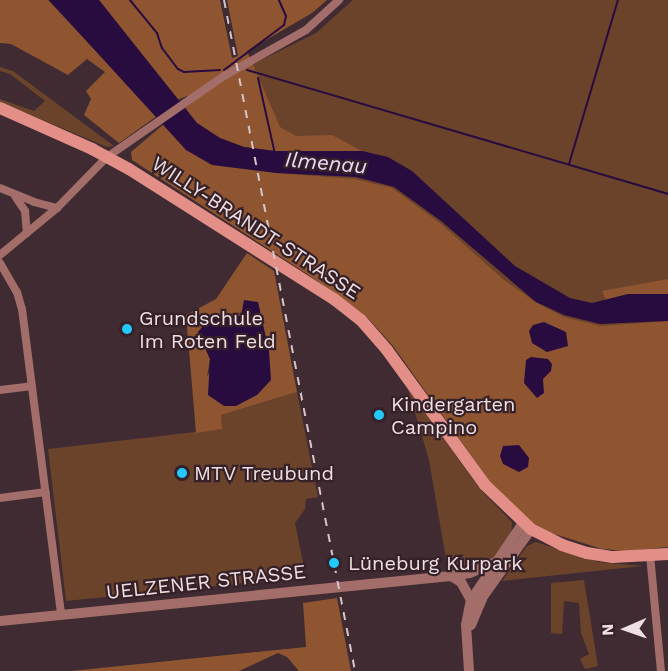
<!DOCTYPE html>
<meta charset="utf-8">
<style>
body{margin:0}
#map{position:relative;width:668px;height:671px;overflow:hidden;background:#3f2b31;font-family:"Work Sans",sans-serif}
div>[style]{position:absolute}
.green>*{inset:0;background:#6b432b}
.forest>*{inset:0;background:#8f5530}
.water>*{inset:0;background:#280c3f}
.stream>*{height:2px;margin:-1px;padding:0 1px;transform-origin:1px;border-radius:1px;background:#280c3f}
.minor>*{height:8px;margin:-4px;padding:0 4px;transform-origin:4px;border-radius:4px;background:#a36e69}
.tertiary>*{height:10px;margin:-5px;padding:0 5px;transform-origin:5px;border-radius:5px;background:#a36e69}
.secondary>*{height:12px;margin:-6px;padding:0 6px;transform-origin:6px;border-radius:6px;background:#e38f87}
.rail>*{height:2px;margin-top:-1px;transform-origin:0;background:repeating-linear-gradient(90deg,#d4c5c9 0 8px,transparent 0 16px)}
.dots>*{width:16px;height:16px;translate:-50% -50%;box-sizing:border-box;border:3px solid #352127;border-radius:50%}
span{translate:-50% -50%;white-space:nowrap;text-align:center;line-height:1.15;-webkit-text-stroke:4.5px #352127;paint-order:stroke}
.street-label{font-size:20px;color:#eddfe3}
.poi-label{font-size:20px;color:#eddfe3}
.left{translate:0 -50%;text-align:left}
.water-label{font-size:21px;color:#ebdcfe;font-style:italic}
.north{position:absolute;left:596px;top:599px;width:60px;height:60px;-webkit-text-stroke:4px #352127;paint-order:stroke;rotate:268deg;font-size:16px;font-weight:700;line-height:24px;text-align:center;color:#eddfe3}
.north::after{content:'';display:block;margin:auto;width:21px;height:27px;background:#eddfe3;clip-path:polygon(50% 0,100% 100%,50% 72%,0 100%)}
</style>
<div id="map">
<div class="green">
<div style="clip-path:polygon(353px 0,668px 0,668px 344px,595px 338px,236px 199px,158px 133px,253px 64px,316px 33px)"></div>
<div style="clip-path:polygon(0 67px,13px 71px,114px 146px,107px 147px,0 102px,0 99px,34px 111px,45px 101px,10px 74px,0 71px)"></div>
<div style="clip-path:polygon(408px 389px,479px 488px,512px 522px,511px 536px,492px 562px,452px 572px,447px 565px,429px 460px)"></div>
<div style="clip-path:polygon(297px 392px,318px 497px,306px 499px,305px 509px,295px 523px,306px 577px,66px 601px,48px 449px,221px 429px,221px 415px)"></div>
<div style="clip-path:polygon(536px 542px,599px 562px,643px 566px,502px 581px,527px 546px)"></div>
<div style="clip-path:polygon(584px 580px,598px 666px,585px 669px,580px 659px,589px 654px,581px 633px,579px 603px,564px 601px,562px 634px,551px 633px,551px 583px)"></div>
</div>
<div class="forest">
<div style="clip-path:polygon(0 0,48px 0,157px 116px,119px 143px,84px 115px,91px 99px,86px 91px,105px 72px,87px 59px,68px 75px,11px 44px,0 43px)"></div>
<div style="clip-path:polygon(99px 0,220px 0,232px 58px,238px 56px,227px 0,327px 0,312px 13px,247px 51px,280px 127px,296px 136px,332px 135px,362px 151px,275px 151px,244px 147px,220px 138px,197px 123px,185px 108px,192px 103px,187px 96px,177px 100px)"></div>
<div style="clip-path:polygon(164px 124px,186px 150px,276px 173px,355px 179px,392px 188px,440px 223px,504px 280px,535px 302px,564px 317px,600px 326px,668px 321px,668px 547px,627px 551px,602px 549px,548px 532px,525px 518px,491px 483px,393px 346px,367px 317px,313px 278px,132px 160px,131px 152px)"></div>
<div style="clip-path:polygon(evenodd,247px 253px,274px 271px,297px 392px,221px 415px,222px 429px,196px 433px,186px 315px,216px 299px,247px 253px,241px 316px,207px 377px,210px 359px,198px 332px,241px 316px)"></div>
<div style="clip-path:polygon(668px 279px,668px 294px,628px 294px,606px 300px,602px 291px)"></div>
<div style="clip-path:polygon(337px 598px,351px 671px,299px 671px,287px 657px,278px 653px,239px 671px,71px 671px,306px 647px,303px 603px)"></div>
</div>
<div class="water">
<div style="clip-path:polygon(49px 0,99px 0,197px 123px,220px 138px,244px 147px,275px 151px,362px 151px,388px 157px,412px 171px,515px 266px,570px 298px,592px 303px,628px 294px,668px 294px,668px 321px,600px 324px,564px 315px,536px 302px,441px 221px,394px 187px,356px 177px,276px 173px,212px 165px,186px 150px)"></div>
<div style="clip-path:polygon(244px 300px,258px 302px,269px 351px,271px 380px,257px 395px,236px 406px,224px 406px,208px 395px,210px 359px,198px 332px,211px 316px,241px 316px)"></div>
<div style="clip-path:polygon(544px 322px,566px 332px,568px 346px,547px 352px,532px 343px,529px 331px,533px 325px)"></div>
<div style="clip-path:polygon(531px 357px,548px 359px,552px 364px,551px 371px,543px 379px,544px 393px,537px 398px,524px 383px,526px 360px)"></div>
<div style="clip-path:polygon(519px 445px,529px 458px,528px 467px,519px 472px,503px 464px,500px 456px,503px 446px)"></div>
</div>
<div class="stream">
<div style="left:130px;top:0;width:43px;rotate:50.7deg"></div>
<div style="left:157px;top:33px;width:16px;rotate:72deg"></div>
<div style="left:162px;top:48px;width:26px;rotate:53deg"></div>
<div style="left:178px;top:69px;width:7px;rotate:27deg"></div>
<div style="left:184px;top:72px;width:36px;rotate:-3deg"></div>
<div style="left:224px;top:70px;width:75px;rotate:-36.9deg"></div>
<div style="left:284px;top:25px;width:9px;rotate:-77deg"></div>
<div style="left:286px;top:16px;width:17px;rotate:-114deg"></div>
<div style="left:247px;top:70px;width:439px;rotate:16.4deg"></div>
<div style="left:258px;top:78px;width:78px;rotate:77.4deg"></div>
<div style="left:569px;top:164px;width:171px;rotate:-73.4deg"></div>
</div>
<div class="minor">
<div style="left:0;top:188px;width:37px;rotate:22deg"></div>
<div style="left:34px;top:202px;width:24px;rotate:15deg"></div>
<div style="left:15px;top:196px;width:18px;rotate:56deg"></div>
<div style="left:25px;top:211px;width:22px;rotate:85deg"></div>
<div style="left:0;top:255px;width:74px;rotate:-39.5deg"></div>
<div style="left:57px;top:208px;width:71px;rotate:-45.6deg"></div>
<div style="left:107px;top:157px;width:142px;rotate:-34.7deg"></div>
<div style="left:224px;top:76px;width:94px;rotate:-29.3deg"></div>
<div style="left:306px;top:30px;width:45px;rotate:-42.3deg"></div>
<div style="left:0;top:263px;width:34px;rotate:60deg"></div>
<div style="left:17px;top:292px;width:18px;rotate:74deg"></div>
<div style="left:22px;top:309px;width:308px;rotate:82.7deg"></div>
<div style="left:0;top:390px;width:32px;rotate:-7deg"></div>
<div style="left:0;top:498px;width:46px;rotate:-7.4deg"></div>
<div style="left:650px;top:555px;width:117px;rotate:84.6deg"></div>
</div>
<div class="tertiary">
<div style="left:451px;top:576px;width:12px;rotate:31deg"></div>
<div style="left:461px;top:582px;width:21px;rotate:61deg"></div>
<div style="left:0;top:621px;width:453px;rotate:-5.7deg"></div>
<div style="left:451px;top:576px;width:19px;rotate:-9deg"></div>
<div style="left:470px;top:573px;width:28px;rotate:-23deg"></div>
<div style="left:471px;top:625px;width:33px;rotate:-67deg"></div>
<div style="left:484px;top:595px;width:81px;rotate:-54.5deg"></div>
<div style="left:469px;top:671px;width:46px;rotate:-93.7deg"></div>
<div style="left:466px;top:625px;width:25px;rotate:-79deg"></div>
<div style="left:471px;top:600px;width:93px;rotate:-56deg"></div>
</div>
<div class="secondary">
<div style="left:0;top:108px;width:101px;rotate:24deg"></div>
<div style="left:92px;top:149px;width:42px;rotate:28.4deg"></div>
<div style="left:129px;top:169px;width:243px;rotate:32.4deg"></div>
<div style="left:334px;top:299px;width:34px;rotate:38deg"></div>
<div style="left:361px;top:320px;width:40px;rotate:49deg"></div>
<div style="left:387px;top:350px;width:167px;rotate:54deg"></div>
<div style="left:485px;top:485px;width:64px;rotate:43.7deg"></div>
<div style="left:531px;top:529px;width:35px;rotate:27deg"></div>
<div style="left:562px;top:545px;width:26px;rotate:18deg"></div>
<div style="left:587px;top:553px;width:26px;rotate:9deg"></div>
<div style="left:613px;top:557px;width:55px;rotate:-3.1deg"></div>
</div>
<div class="rail">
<div style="left:224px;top:0;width:684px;rotate:78.95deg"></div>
</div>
<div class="dots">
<div style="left:127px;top:329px;background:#21c9fd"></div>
<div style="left:379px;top:415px;background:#21c9fd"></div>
<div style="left:182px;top:473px;background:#21c9fd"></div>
<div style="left:334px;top:563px;background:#21c9fd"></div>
</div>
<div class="street-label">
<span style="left:256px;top:228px;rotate:33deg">WILLY-BRANDT-STRASSE</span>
<span style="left:206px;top:582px;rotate:-6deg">UELZENER STRASSE</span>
</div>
<div class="poi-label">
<span class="left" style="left:139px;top:330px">Grundschule<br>Im Roten Feld</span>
<span class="left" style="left:391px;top:416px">Kindergarten<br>Campino</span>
<span class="left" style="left:194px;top:473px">MTV Treubund</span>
<span class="left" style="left:348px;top:563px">Lüneburg Kurpark</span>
</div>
<div class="water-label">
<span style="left:326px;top:163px;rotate:5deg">Ilmenau</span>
</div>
<div class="north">N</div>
</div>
